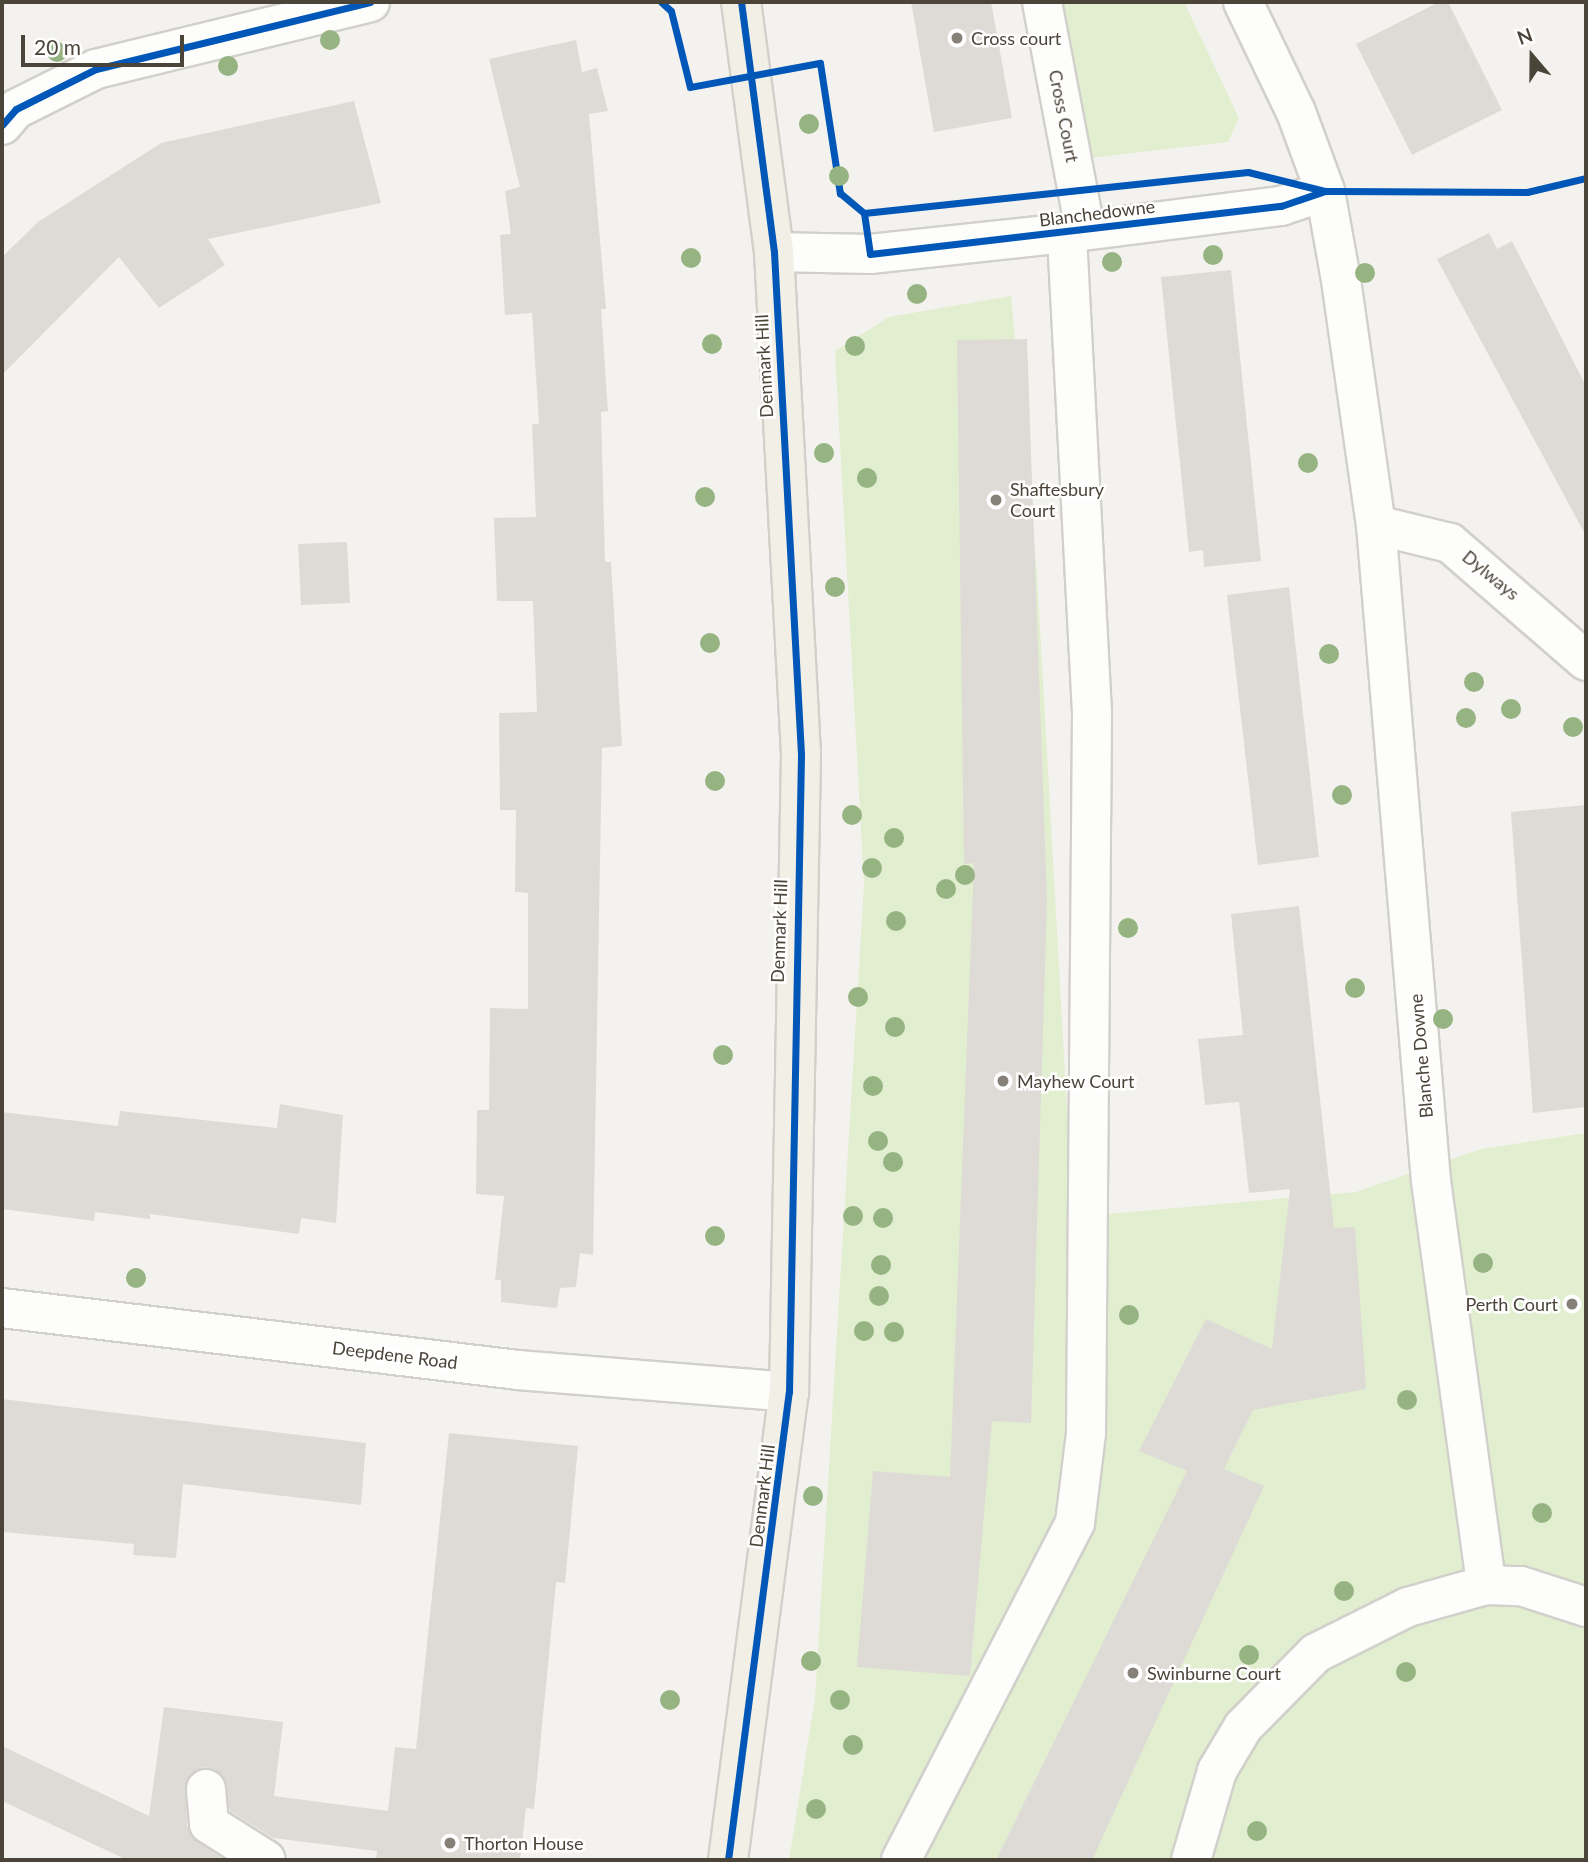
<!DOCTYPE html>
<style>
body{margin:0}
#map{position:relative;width:1588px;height:1862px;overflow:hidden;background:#f4f2ee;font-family:Lato,sans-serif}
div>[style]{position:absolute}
.green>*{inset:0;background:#e1eecf}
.building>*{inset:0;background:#dedbd6}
.roads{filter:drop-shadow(2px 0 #d2d0cb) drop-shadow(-2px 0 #d2d0cb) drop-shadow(0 2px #d2d0cb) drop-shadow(0 -2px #d2d0cb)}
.minor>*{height:38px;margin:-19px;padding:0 19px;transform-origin:19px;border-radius:19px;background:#fdfdfc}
.major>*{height:38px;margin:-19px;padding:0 19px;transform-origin:19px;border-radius:19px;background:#f2efe6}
.cycleway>*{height:7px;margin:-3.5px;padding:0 3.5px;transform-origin:3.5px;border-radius:3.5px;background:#0057b8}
.trees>*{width:20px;height:20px;margin:-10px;border-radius:50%;background:#96b382}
.dots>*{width:19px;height:19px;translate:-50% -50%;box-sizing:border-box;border:4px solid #fff;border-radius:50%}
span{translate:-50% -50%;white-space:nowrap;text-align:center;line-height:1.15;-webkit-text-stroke:5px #fff;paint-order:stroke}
.poi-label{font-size:18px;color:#4b4439}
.left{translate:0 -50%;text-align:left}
.right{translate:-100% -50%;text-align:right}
.street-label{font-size:18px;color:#4b4439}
.frame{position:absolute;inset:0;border:4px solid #4b4439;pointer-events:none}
.north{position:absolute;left:1497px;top:21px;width:70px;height:70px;-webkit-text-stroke:5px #fff;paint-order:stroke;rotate:340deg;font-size:19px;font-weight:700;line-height:28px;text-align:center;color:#4b4439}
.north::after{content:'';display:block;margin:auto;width:24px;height:32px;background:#4b4439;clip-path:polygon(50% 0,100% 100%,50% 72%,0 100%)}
.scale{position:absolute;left:21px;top:35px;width:163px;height:32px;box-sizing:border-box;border:4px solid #4b4439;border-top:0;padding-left:9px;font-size:21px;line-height:24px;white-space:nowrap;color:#4b4439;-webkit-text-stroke:5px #fff;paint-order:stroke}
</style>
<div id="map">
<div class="green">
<div style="clip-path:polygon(1061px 2px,1184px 2px,1239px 118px,1228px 142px,1090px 158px)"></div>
<div style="clip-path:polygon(1011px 296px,1037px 574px,1071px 1182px,1107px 1214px,1356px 1192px,1481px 1149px,1586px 1133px,1586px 1860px,789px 1860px,815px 1699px,864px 885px,835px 351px,889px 317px)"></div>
</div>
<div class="building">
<div style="clip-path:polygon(911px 2px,991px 2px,1012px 118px,934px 132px)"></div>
<div style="clip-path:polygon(1439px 2px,1448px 2px,1502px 110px,1412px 155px,1356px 44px)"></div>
<div style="clip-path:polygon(576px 40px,582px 72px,597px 68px,608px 111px,589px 114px,606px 309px,601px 309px,608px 411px,601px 412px,605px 562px,611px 562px,622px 746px,602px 748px,593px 1255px,580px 1253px,576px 1287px,560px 1288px,557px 1308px,501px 1302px,501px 1280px,495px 1280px,504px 1196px,476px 1194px,477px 1110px,489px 1110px,490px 1008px,528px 1009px,528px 893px,515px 892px,516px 810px,500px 810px,499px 713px,537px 712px,533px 601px,497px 601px,494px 518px,536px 517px,532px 424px,539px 424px,532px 313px,505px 315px,500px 235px,511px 234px,505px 191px,520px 187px,489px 59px)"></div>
<div style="clip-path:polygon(354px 101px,381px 203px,208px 239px,225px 265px,159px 308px,119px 257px,2px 375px,2px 257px,38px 222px,161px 143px)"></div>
<div style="clip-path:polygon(1489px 233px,1497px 249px,1512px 241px,1586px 386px,1586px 536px,1437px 259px)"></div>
<div style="clip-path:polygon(1231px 270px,1261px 561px,1204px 567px,1203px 550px,1189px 552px,1161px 277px)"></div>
<div style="clip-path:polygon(1027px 339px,1047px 899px,1031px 1423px,992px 1421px,970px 1676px,857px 1667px,873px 1471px,950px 1477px,974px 863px,964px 864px,957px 340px)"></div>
<div style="clip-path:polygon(347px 542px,350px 603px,301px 605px,298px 544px)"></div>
<div style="clip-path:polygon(1289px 587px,1319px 857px,1258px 865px,1227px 595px)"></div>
<div style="clip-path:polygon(1586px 805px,1586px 1107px,1533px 1113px,1511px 812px)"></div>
<div style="clip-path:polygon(1299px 906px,1334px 1228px,1355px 1227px,1366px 1389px,1253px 1410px,1224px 1469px,1264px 1486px,1092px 1860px,996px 1860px,1187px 1471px,1139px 1451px,1206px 1319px,1272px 1349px,1290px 1189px,1249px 1193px,1239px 1102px,1205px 1105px,1198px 1039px,1243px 1035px,1231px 914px)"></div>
<div style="clip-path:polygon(280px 1104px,343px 1115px,336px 1223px,301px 1218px,299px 1234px,150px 1214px,150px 1219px,95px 1212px,94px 1221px,2px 1209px,2px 1112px,118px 1126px,120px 1111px,277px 1128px)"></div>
<div style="clip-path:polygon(2px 1399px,366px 1443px,361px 1505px,183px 1484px,176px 1558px,133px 1555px,134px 1544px,2px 1532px)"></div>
<div style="clip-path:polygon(449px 1433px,578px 1446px,565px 1583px,556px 1582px,534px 1809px,526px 1808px,520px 1860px,376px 1860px,377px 1851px,273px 1838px,230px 1811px,224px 1777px,205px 1767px,186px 1780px,187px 1826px,197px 1842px,225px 1860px,127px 1860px,2px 1801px,2px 1746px,149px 1816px,164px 1707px,283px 1722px,274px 1796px,388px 1811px,395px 1747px,416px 1749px)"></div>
</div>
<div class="roads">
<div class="minor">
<div style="left:1042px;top:2px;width:232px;rotate:79.3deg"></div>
<div style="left:1243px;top:2px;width:122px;rotate:64.3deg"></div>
<div style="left:1296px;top:112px;width:84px;rotate:69.8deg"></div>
<div style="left:1325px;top:191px;width:90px;rotate:79.8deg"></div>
<div style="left:1341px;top:280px;width:247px;rotate:81.9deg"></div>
<div style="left:1376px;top:525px;width:658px;rotate:85.21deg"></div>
<div style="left:1431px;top:1181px;width:408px;rotate:82.2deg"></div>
<div style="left:2px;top:125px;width:21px;rotate:-49deg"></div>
<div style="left:16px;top:109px;width:89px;rotate:-26.6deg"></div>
<div style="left:96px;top:69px;width:282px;rotate:-13.7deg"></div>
<div style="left:774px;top:252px;width:96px;rotate:1.2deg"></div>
<div style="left:870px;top:254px;width:198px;rotate:-6.1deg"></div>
<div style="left:1067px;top:233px;width:216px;rotate:-7.2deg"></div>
<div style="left:1281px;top:206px;width:46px;rotate:-18.8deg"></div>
<div style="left:1376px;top:525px;width:76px;rotate:13.7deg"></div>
<div style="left:1450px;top:543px;width:180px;rotate:40.9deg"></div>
<div style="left:2px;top:1308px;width:520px;rotate:6.85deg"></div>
<div style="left:518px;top:1370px;width:272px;rotate:4.6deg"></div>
<div style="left:206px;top:1789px;width:35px;rotate:85deg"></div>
<div style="left:209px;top:1824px;width:67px;rotate:32.3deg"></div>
<div style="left:901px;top:1860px;width:379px;rotate:-62.7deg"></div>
<div style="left:1075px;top:1523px;width:91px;rotate:-83deg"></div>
<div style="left:1086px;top:1433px;width:720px;rotate:-89.52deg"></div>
<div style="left:1092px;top:713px;width:481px;rotate:-93deg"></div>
<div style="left:1191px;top:1860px;width:93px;rotate:-73.7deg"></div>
<div style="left:1217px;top:1771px;width:51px;rotate:-59.4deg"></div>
<div style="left:1243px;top:1727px;width:104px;rotate:-45.4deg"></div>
<div style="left:1316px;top:1653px;width:103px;rotate:-26.6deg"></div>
<div style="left:1408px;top:1607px;width:81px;rotate:-15.8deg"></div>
<div style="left:1486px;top:1585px;width:35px;rotate:2deg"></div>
<div style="left:1521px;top:1586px;width:68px;rotate:17.9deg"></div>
</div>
<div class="major">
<div style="left:728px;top:1860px;width:472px;rotate:-82.6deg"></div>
<div style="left:789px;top:1392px;width:638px;rotate:-88.92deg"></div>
<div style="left:801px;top:754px;width:503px;rotate:-93.08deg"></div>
<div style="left:774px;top:252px;width:252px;rotate:-97.5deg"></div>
</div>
</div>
<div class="cycleway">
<div style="left:661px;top:2px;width:13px;rotate:42deg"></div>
<div style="left:671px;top:11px;width:78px;rotate:76deg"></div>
<div style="left:690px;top:87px;width:132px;rotate:-10.5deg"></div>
<div style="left:820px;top:63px;width:132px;rotate:81.3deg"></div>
<div style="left:840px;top:193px;width:31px;rotate:40deg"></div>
<div style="left:864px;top:213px;width:386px;rotate:-6.1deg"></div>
<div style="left:1248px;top:172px;width:79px;rotate:13.9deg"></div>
<div style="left:1325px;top:191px;width:202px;rotate:0.3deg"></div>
<div style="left:1527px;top:192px;width:61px;rotate:-13.3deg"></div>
<div style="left:2px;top:125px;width:21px;rotate:-49deg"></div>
<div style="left:16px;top:109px;width:89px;rotate:-26.6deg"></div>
<div style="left:96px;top:69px;width:282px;rotate:-13.7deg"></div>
<div style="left:864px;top:213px;width:41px;rotate:81.7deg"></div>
<div style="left:870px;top:254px;width:414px;rotate:-6.7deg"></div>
<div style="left:1281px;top:206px;width:46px;rotate:-18.8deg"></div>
<div style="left:728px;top:1860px;width:472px;rotate:-82.6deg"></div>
<div style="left:789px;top:1392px;width:638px;rotate:-88.92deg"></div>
<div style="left:801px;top:754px;width:503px;rotate:-93.08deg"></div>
<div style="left:774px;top:252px;width:252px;rotate:-97.5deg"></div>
</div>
<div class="trees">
<div style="left:330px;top:40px"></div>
<div style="left:57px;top:52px"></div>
<div style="left:228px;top:66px"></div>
<div style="left:809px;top:124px"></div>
<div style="left:839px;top:176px"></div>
<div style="left:1213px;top:255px"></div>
<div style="left:691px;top:258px"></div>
<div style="left:1112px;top:262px"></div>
<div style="left:1365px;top:273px"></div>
<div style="left:917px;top:294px"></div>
<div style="left:712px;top:344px"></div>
<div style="left:855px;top:346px"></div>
<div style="left:824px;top:453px"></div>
<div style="left:1308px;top:463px"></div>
<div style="left:867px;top:478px"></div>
<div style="left:705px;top:497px"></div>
<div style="left:835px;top:587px"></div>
<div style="left:710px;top:643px"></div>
<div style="left:1329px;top:654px"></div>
<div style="left:1474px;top:682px"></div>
<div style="left:1511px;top:709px"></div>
<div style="left:1466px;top:718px"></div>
<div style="left:1573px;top:727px"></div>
<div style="left:715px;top:781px"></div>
<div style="left:1342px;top:795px"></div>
<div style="left:852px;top:815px"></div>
<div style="left:894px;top:838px"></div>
<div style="left:872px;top:868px"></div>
<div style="left:965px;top:875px"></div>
<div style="left:946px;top:889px"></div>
<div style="left:896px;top:921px"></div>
<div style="left:1128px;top:928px"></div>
<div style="left:1355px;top:988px"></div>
<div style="left:858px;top:997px"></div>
<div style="left:1443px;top:1019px"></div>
<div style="left:895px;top:1027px"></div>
<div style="left:723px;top:1055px"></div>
<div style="left:873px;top:1086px"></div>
<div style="left:878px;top:1141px"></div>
<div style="left:893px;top:1162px"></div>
<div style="left:853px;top:1216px"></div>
<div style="left:883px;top:1218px"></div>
<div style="left:715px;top:1236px"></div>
<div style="left:1483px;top:1263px"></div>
<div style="left:881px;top:1265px"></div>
<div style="left:136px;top:1278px"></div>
<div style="left:879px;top:1296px"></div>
<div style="left:1129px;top:1315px"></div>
<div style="left:864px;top:1331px"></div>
<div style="left:894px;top:1332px"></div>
<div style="left:1407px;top:1400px"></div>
<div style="left:813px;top:1496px"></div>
<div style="left:1542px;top:1513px"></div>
<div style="left:1344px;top:1591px"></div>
<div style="left:1249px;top:1655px"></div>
<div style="left:811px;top:1661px"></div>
<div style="left:1406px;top:1672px"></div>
<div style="left:670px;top:1700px"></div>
<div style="left:840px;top:1700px"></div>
<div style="left:853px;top:1745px"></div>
<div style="left:816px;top:1809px"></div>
<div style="left:1257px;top:1831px"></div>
</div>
<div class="dots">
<div style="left:957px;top:38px;background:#868178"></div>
<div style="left:996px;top:500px;background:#868178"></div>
<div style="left:1003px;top:1081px;background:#868178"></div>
<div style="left:1572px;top:1304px;background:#868178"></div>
<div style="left:1133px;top:1673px;background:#868178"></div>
<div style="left:450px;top:1843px;background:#868178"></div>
</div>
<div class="poi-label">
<span class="left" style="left:971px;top:38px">Cross court</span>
<span class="left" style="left:1010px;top:500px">Shaftesbury<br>Court</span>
<span class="left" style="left:1017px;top:1081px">Mayhew Court</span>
<span class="right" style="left:1558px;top:1304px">Perth Court</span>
<span class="left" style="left:1147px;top:1673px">Swinburne Court</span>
<span class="left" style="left:464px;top:1843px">Thorton House</span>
</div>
<div class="street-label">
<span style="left:1064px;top:116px;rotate:79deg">Cross Court</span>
<span style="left:1097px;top:213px;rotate:-7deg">Blanchedowne</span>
<span style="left:764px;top:366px;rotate:-93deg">Denmark Hill</span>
<span style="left:1491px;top:575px;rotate:39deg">Dylways</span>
<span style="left:779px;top:931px;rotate:-88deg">Denmark Hill</span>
<span style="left:1421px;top:1056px;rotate:-95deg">Blanche Downe</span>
<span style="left:395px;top:1355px;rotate:7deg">Deepdene Road</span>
<span style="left:762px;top:1496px;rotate:-83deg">Denmark Hill</span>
</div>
<div class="frame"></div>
<div class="north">N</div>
<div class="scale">20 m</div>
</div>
